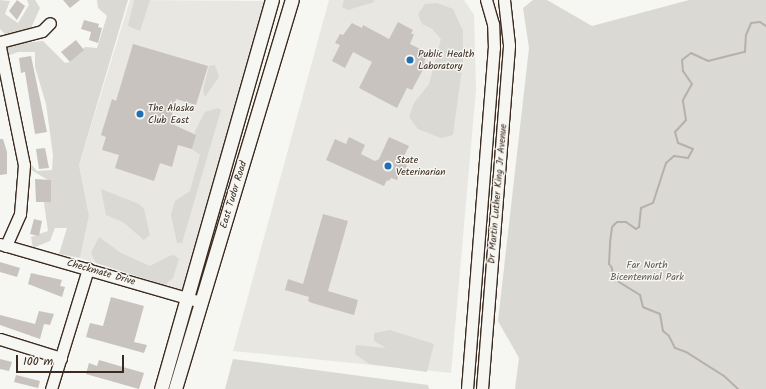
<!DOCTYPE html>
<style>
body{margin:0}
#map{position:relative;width:766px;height:389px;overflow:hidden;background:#f6f6f2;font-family:Kalam,sans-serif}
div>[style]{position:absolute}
.built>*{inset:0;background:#e8e7e2}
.green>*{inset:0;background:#dad9d3}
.stream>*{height:2px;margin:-1px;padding:0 1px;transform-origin:1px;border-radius:1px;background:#b6b0a9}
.building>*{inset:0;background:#c8c3be}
.roads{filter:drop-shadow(1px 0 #3b2a1e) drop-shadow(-1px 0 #3b2a1e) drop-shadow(0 1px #3b2a1e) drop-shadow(0 -1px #3b2a1e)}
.minor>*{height:11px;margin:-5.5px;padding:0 5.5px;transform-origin:5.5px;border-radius:5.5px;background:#f6f6f2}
.major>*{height:13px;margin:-6.5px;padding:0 6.5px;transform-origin:6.5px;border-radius:6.5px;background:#f6f6f2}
.dots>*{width:11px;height:11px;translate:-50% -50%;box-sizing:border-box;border:2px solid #f6f6f2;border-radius:50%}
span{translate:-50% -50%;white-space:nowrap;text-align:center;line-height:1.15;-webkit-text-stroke:3px #f6f6f2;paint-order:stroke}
.poi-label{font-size:10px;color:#3b2a1e}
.left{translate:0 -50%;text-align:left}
.street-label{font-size:10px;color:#3b2a1e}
.park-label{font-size:10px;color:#63564b}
.scale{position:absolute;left:16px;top:355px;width:108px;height:18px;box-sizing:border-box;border:2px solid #3b2a1e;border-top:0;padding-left:5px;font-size:12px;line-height:14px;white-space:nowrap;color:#3b2a1e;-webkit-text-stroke:3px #f6f6f2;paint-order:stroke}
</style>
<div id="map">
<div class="built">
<div style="clip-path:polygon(130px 0,266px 1px,182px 290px,80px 258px,89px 216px,79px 165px)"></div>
<div style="clip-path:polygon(329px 0,464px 0,474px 15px,476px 89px,451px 373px,233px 351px)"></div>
</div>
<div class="green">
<div style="clip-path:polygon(0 0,10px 1px,5px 14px,18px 23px,29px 5px,27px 0,35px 0,40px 8px,31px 28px,6px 35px,0 29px)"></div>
<div style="clip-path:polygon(97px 0,128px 0,79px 165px,89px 216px,80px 258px,59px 254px,67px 228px,55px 228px,50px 241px,33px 248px,31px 237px,48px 231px,44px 203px,48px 180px,28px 168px,29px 162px,37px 171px,52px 170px,53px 155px,46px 104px,35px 67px,35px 52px,18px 52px,7px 56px,5px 45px,43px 41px,65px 63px,70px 62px,85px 47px,97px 48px,107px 16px,98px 8px)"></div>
<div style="clip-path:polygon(134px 0,150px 0,140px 31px,128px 26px)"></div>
<div style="clip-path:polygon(344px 0,374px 0,374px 2px,348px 10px,342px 7px)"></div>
<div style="clip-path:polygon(533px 0,547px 0,592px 26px,689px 0,766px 0,766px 389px,515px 389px,519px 358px,498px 321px,529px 48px,523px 8px)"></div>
<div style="clip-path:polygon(437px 3px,453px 9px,463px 31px,463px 61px,453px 135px,441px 138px,418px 129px,409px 117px,414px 103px,429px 84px,441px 39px,432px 29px,422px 24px,418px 14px,425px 4px)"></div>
<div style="clip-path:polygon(215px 65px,219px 77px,205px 97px,203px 90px,209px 66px)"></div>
<div style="clip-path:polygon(218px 108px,221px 110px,182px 243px,177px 243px,171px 215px,175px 201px,190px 191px,200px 155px,192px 149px,195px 131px,205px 112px)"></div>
<div style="clip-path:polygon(101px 189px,139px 204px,144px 209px,150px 235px,144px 240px,123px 222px,106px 215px)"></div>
<div style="clip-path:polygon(99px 237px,121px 253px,150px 266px,169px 256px,174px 255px,179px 259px,173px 278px,165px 285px,96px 263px,91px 253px)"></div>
<div style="clip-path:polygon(390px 330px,434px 344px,427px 372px,369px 364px,355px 354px,356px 345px,386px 348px,374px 341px,374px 333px)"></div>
<div style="clip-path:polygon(233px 359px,428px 385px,429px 389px,225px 389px)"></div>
</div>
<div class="stream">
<div style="left:738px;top:389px;width:19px;rotate:-137deg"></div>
<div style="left:724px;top:376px;width:45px;rotate:-147.7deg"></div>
<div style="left:686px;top:352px;width:12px;rotate:-160deg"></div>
<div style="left:675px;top:348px;width:13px;rotate:-117deg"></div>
<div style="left:669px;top:336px;width:8px;rotate:-140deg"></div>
<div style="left:663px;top:331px;width:17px;rotate:-100deg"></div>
<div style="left:660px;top:314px;width:18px;rotate:-158deg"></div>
<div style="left:643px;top:307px;width:12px;rotate:-104deg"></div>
<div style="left:640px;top:295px;width:32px;rotate:-148deg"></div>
<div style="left:613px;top:278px;width:10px;rotate:-96deg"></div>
<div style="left:612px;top:268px;width:5px;rotate:-127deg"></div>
<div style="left:609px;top:264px;width:22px;rotate:-87deg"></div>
<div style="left:610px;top:242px;width:15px;rotate:-82deg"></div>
<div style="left:612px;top:227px;width:7px;rotate:-45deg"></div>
<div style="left:617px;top:222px;width:9px"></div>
<div style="left:626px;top:222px;width:12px;rotate:35deg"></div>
<div style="left:636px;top:229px;width:4px;rotate:-34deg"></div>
<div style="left:639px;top:227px;width:19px;rotate:-84deg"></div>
<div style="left:641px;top:208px;width:13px;rotate:-23deg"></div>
<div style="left:653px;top:203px;width:42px;rotate:-72deg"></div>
<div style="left:666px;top:163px;width:11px;rotate:-41deg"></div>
<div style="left:674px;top:156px;width:14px;rotate:8deg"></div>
<div style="left:688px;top:158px;width:10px;rotate:-61deg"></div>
<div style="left:693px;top:149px;width:16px;rotate:-158deg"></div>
<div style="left:678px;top:143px;width:11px;rotate:-105deg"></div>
<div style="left:675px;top:132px;width:16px;rotate:-47deg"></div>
<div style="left:686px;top:120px;width:20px;rotate:-99deg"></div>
<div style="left:683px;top:100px;width:18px;rotate:-61deg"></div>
<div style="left:692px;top:84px;width:16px;rotate:-125deg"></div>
<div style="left:683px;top:71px;width:11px;rotate:-95deg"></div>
<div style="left:682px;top:60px;width:11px;rotate:-38deg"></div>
<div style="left:691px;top:53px;width:19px;rotate:25deg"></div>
<div style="left:708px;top:61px;width:38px;rotate:-14deg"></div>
<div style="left:745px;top:52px;width:17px;rotate:-87deg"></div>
<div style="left:746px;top:35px;width:13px;rotate:-67deg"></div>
<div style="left:751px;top:23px;width:9px;rotate:-6deg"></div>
<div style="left:760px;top:22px;width:7px;rotate:34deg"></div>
</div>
<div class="building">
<div style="clip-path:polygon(17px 0,25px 6px,17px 20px,9px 11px)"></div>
<div style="clip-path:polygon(63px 0,80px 0,70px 8px)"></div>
<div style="clip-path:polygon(84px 20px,99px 24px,98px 27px,102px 28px,98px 43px,89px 40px,91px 32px,81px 29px)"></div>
<div style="clip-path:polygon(398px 22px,413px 30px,411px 34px,414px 34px,410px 44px,428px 53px,424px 62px,426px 64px,412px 90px,407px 88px,397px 108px,359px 88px,372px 62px,353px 52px,345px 68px,332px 61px,340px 45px,335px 43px,340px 34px,343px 35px,352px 23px,362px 28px,363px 25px,389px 39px)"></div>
<div style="clip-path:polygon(76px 40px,84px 50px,70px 62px,61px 52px)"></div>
<div style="clip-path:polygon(133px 44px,208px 66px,196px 105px,176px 99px,170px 123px,196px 135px,192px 149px,178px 145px,172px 167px,160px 163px,154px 181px,115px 168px,119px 155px,102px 150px,106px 137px,101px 135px,112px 99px,116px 101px)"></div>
<div style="clip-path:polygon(31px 56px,47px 132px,35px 134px,25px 72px,21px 73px,19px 58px)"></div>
<div style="clip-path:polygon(349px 137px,365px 145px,361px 154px,375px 161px,379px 159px,389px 137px,409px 146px,401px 162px,407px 165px,402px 176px,400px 175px,397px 180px,391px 178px,389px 181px,387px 180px,384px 186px,326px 160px,335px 139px,346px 144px)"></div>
<div style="clip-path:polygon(0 139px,3px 139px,7px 152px,7px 174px,0 175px)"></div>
<div style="clip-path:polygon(45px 148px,49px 168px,39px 169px,36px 149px)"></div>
<div style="clip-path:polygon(35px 179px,51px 180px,51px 202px,36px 202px)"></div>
<div style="clip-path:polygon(323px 214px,348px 221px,328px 291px,358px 300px,354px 315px,312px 303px,308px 301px,309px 297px,285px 290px,288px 279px,303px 284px)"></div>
<div style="clip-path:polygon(34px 219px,42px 221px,39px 236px,30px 234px)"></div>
<div style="clip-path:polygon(0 262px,20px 268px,17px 277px,0 272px)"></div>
<div style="clip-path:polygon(31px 273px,62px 280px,60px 286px,65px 287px,62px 297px,28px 284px)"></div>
<div style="clip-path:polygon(111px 297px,144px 306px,134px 342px,147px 345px,144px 353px,86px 337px,90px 323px,103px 326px)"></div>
<div style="clip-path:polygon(39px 311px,54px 314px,50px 325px,44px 324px,40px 339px,0 325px,0 315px,35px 324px)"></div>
<div style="clip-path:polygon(0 359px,12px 362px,9px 371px,0 369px)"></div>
<div style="clip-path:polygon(99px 360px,144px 373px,139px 389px,86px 374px,89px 363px,97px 366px)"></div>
<div style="clip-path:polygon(16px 375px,40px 381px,38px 388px,14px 382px)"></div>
</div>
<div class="roads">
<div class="minor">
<div style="left:0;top:42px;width:43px;rotate:-14.7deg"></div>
<div style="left:42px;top:31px;width:11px;rotate:-45deg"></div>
<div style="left:0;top:47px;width:120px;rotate:78.5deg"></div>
<div style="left:24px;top:165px;width:49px;rotate:94.7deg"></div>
<div style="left:20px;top:214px;width:35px;rotate:114deg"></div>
<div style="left:0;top:244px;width:209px;rotate:16.1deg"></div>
<div style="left:0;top:339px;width:64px;rotate:17.3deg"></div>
<div style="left:51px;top:389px;width:126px;rotate:-72.9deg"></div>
<div style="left:467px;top:389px;width:342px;rotate:-85.5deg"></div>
<div style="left:494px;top:48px;width:24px;rotate:-92deg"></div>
<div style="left:493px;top:24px;width:25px;rotate:-106deg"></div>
<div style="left:482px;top:389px;width:345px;rotate:-85.5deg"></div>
<div style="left:509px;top:45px;width:45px;rotate:-96.3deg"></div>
</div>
<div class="major">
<div style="left:161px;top:389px;width:405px;rotate:-74.1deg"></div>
<div style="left:175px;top:389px;width:406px;rotate:-73.3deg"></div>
</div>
</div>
<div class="dots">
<div style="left:410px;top:60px;background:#1f6fb2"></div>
<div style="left:140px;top:114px;background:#1f6fb2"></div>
<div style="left:388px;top:166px;background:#1f6fb2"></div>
</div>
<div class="poi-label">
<span class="left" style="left:418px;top:60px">Public Health<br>Laboratory</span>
<span class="left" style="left:148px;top:114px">The Alaska<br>Club East</span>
<span class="left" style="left:396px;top:166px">State<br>Veterinarian</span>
</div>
<div class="street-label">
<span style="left:498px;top:194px;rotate:-85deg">Dr Martin Luther King Jr Avenue</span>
<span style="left:234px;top:195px;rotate:-73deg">East Tudor Road</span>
<span style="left:101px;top:273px;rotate:16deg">Checkmate Drive</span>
</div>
<div class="park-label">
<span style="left:647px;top:271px">Far North<br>Bicentennial Park</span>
</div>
<div class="scale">100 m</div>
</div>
